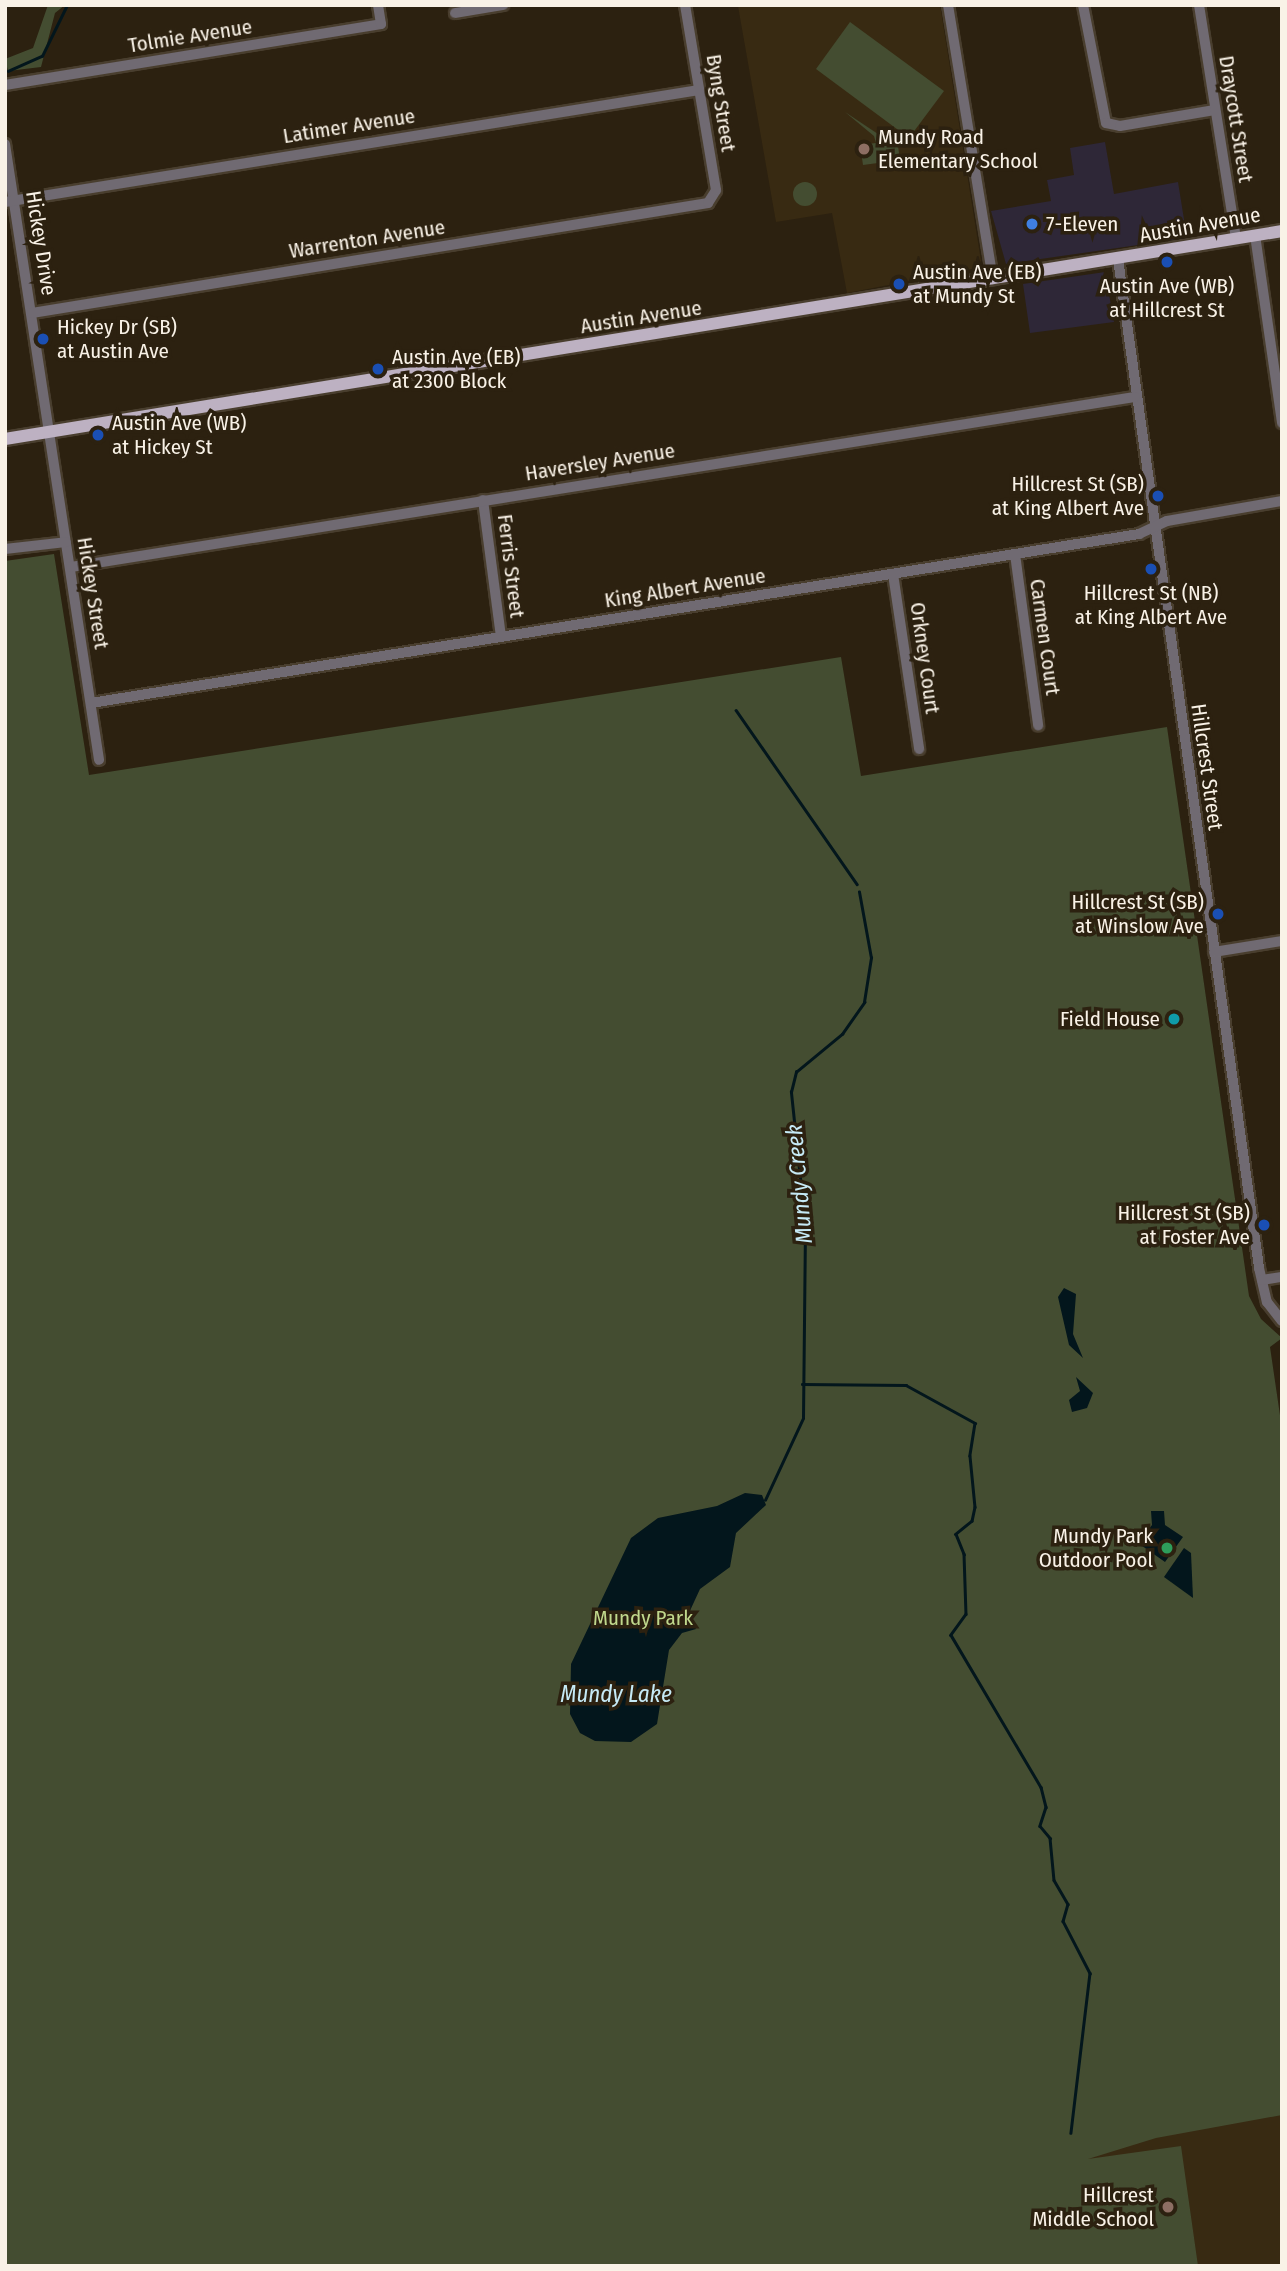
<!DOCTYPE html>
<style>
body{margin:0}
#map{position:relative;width:1287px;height:2271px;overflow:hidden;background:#2c2110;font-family:"Fira Sans Condensed",sans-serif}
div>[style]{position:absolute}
.commercial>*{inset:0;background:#2e2737}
.built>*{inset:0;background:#382a12}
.green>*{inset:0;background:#444d31}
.round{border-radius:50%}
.water>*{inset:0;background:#03161c}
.stream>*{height:2.5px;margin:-1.25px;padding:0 1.25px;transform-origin:1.25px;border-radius:1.25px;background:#03161c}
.roads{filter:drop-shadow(2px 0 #493e2e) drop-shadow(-2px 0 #493e2e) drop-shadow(0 2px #493e2e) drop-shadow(0 -2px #493e2e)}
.minor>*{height:10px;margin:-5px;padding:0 5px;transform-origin:5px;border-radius:5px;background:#706a72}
.major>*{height:12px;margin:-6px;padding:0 6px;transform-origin:6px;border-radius:6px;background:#bdb1c2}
.dots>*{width:19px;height:19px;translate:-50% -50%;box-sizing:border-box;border:4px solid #2c2110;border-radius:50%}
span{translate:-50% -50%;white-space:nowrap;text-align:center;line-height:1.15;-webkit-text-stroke:7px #2c2110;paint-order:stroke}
.street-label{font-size:21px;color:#f9f2e7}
.poi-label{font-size:21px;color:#f9f2e7}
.left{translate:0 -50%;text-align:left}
.right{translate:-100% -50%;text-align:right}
.park-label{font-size:21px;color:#c0d88d}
.water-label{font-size:23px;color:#c6eaf6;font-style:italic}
.frame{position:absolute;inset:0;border:7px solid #f9f2e7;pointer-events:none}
</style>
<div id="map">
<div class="commercial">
<div style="clip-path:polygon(1105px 142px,1114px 194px,1178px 182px,1187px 238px,1006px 264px,991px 211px,1051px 201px,1047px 180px,1074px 175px,1070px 148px)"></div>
<div style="clip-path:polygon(1105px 272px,1114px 322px,1030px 333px,1023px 284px)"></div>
</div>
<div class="built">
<div style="clip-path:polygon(940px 5px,982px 267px,847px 293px,832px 213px,776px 222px,738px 6px)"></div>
<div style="clip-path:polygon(1282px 2114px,1282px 2266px,1063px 2266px,1046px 2147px)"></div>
</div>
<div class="green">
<div style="clip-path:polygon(48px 5px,65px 5px,55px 13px,41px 67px,8px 71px,5px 59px,33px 48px)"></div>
<div style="clip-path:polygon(850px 22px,944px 91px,909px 138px,816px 69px)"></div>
<div style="clip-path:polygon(845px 112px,884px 138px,882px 145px,898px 146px,900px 160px,863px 165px,860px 145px,876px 143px,874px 136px)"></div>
<div class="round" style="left:793px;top:182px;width:24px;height:24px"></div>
<div style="clip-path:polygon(54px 554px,89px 775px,841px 657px,861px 776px,1167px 727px,1249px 1296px,1261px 1319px,1282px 1338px,1270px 1347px,1282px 1429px,1282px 2115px,1156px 2138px,1088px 2159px,1181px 2146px,1198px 2266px,5px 2266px,5px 561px)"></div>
</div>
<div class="water">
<div style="clip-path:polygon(1064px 1288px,1076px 1294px,1073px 1334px,1083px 1358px,1069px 1345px,1058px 1297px)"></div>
<div style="clip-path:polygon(1076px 1377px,1093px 1393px,1087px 1408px,1072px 1412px,1069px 1400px,1080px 1391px)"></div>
<div style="clip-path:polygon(745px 1493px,762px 1495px,766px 1505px,736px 1533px,730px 1567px,700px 1589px,688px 1615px,696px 1629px,682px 1633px,669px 1650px,657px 1724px,631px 1742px,595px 1741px,580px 1733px,570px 1714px,571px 1664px,631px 1538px,658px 1518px,717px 1506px)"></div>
<div style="clip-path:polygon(1151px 1511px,1164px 1511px,1165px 1525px,1183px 1537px,1165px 1562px,1138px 1543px,1152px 1525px)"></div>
<div style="clip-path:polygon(1184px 1548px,1191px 1553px,1193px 1598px,1164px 1577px)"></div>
</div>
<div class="stream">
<div style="left:8px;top:71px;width:37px;rotate:-24deg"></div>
<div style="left:42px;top:56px;width:57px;rotate:-63.9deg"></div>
<div style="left:736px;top:710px;width:212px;rotate:55.2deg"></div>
<div style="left:802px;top:1384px;width:104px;rotate:0.6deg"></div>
<div style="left:906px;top:1385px;width:79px;rotate:28.8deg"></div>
<div style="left:975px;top:1423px;width:33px;rotate:99deg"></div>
<div style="left:970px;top:1456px;width:51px;rotate:84.4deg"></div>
<div style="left:975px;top:1507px;width:14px;rotate:102deg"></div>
<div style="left:972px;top:1521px;width:21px;rotate:141deg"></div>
<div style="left:956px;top:1534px;width:22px;rotate:68deg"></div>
<div style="left:964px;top:1554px;width:60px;rotate:88.1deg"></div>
<div style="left:966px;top:1614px;width:26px;rotate:126deg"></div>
<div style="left:951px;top:1635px;width:177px;rotate:59.4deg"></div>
<div style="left:1041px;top:1787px;width:21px;rotate:76deg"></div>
<div style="left:1046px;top:1807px;width:20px;rotate:108deg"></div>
<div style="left:1040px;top:1826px;width:16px;rotate:50deg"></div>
<div style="left:1050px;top:1838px;width:42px;rotate:84.6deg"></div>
<div style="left:1054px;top:1880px;width:28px;rotate:60deg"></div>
<div style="left:1068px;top:1904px;width:18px;rotate:106deg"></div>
<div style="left:1063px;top:1921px;width:59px;rotate:62.6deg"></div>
<div style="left:1090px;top:1973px;width:161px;rotate:96.8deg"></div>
<div style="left:765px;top:1500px;width:90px;rotate:-65.1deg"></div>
<div style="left:803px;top:1418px;width:192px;rotate:-89.4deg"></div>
<div style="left:805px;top:1226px;width:135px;rotate:-96deg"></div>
<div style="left:791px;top:1092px;width:21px;rotate:-76deg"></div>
<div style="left:796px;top:1072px;width:60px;rotate:-39.6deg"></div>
<div style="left:842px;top:1034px;width:39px;rotate:-55deg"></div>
<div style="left:864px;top:1002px;width:45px;rotate:-81deg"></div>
<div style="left:871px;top:958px;width:67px;rotate:-100.3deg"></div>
</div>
<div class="roads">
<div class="minor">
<div style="left:948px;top:5px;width:278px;rotate:80.7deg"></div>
<div style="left:1083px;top:5px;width:120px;rotate:79deg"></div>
<div style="left:1106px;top:123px;width:14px;rotate:12deg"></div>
<div style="left:1120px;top:126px;width:96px;rotate:-9.6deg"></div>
<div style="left:1199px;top:5px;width:237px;rotate:81deg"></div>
<div style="left:455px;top:13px;width:49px;rotate:-9.5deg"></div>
<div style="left:5px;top:85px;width:381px;rotate:-9.2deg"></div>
<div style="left:381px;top:24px;width:19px;rotate:-99deg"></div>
<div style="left:5px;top:144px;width:623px;rotate:81.32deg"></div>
<div style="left:5px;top:202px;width:703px;rotate:-9.17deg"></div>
<div style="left:1255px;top:235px;width:190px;rotate:81.8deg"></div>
<div style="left:1118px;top:259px;width:1019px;rotate:82.04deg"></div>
<div style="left:1259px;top:1268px;width:35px;rotate:77deg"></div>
<div style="left:1267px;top:1302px;width:24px;rotate:52deg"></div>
<div style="left:32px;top:313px;width:685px;rotate:-9.24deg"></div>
<div style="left:708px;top:203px;width:15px;rotate:-58deg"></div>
<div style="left:716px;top:190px;width:188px;rotate:-99.5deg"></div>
<div style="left:483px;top:500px;width:138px;rotate:82.5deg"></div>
<div style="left:5px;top:549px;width:61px;rotate:-6.5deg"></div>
<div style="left:1015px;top:554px;width:173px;rotate:82.3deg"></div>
<div style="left:71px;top:567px;width:1077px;rotate:-9.08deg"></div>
<div style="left:893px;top:574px;width:177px;rotate:81.5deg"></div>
<div style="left:91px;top:703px;width:1062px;rotate:-9.16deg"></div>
<div style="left:1139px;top:534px;width:31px;rotate:-25deg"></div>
<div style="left:1167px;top:521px;width:117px;rotate:-9.9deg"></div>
<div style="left:1214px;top:952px;width:69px;rotate:-9.2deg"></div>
<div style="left:1262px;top:1280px;width:20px;rotate:-9deg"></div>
</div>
<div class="major">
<div style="left:5px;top:439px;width:1294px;rotate:-9.25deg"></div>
</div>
</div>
<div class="dots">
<div style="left:864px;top:149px;background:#8d6e63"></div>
<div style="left:1032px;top:224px;background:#3f7fe0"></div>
<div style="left:1167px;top:262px;background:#1a4fb4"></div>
<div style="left:899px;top:284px;background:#1a4fb4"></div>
<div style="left:43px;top:339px;background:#1a4fb4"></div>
<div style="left:378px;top:369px;background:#1a4fb4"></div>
<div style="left:98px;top:435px;background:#1a4fb4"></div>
<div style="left:1158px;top:496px;background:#1a4fb4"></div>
<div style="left:1151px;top:569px;background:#1a4fb4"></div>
<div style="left:1218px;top:914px;background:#1a4fb4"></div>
<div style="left:1174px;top:1019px;background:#0f9aa8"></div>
<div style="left:1264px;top:1225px;background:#1a4fb4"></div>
<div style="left:1167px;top:1548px;background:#2e9e5b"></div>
<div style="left:1168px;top:2207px;background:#8d6e63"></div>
</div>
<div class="street-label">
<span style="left:190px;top:36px;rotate:-9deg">Tolmie Avenue</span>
<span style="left:721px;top:103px;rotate:81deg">Byng Street</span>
<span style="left:1236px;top:119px;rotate:81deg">Draycott Street</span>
<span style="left:349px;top:126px;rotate:-9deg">Latimer Avenue</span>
<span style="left:1200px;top:225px;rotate:-10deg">Austin Avenue</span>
<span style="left:367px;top:239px;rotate:-9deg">Warrenton Avenue</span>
<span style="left:41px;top:243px;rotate:81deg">Hickey Drive</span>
<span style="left:641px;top:317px;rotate:-9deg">Austin Avenue</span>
<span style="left:600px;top:462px;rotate:-9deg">Haversley Avenue</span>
<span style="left:511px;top:566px;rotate:83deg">Ferris Street</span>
<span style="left:685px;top:588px;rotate:-9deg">King Albert Avenue</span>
<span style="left:93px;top:593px;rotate:81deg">Hickey Street</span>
<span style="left:1045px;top:637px;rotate:82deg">Carmen Court</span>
<span style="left:925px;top:658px;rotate:82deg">Orkney Court</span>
<span style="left:1207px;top:767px;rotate:82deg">Hillcrest Street</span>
</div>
<div class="poi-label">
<span class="left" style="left:878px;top:149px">Mundy Road<br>Elementary School</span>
<span class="left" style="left:1046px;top:224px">7-Eleven</span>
<span class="left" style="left:913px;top:284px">Austin Ave (EB)<br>at Mundy St</span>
<span style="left:1167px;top:298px">Austin Ave (WB)<br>at Hillcrest St</span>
<span class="left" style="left:57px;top:339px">Hickey Dr (SB)<br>at Austin Ave</span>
<span class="left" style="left:392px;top:369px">Austin Ave (EB)<br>at 2300 Block</span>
<span class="left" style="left:112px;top:435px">Austin Ave (WB)<br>at Hickey St</span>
<span class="right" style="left:1144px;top:496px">Hillcrest St (SB)<br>at King Albert Ave</span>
<span style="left:1151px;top:605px">Hillcrest St (NB)<br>at King Albert Ave</span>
<span class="right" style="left:1204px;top:914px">Hillcrest St (SB)<br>at Winslow Ave</span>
<span class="right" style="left:1160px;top:1019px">Field House</span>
<span class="right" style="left:1250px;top:1225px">Hillcrest St (SB)<br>at Foster Ave</span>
<span class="right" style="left:1153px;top:1548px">Mundy Park<br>Outdoor Pool</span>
<span class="right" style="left:1154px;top:2207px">Hillcrest<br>Middle School</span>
</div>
<div class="park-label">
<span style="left:643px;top:1618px">Mundy Park</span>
</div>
<div class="water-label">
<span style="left:799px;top:1184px;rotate:-95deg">Mundy Creek</span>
<span style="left:616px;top:1694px">Mundy Lake</span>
</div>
<div class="frame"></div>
</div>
